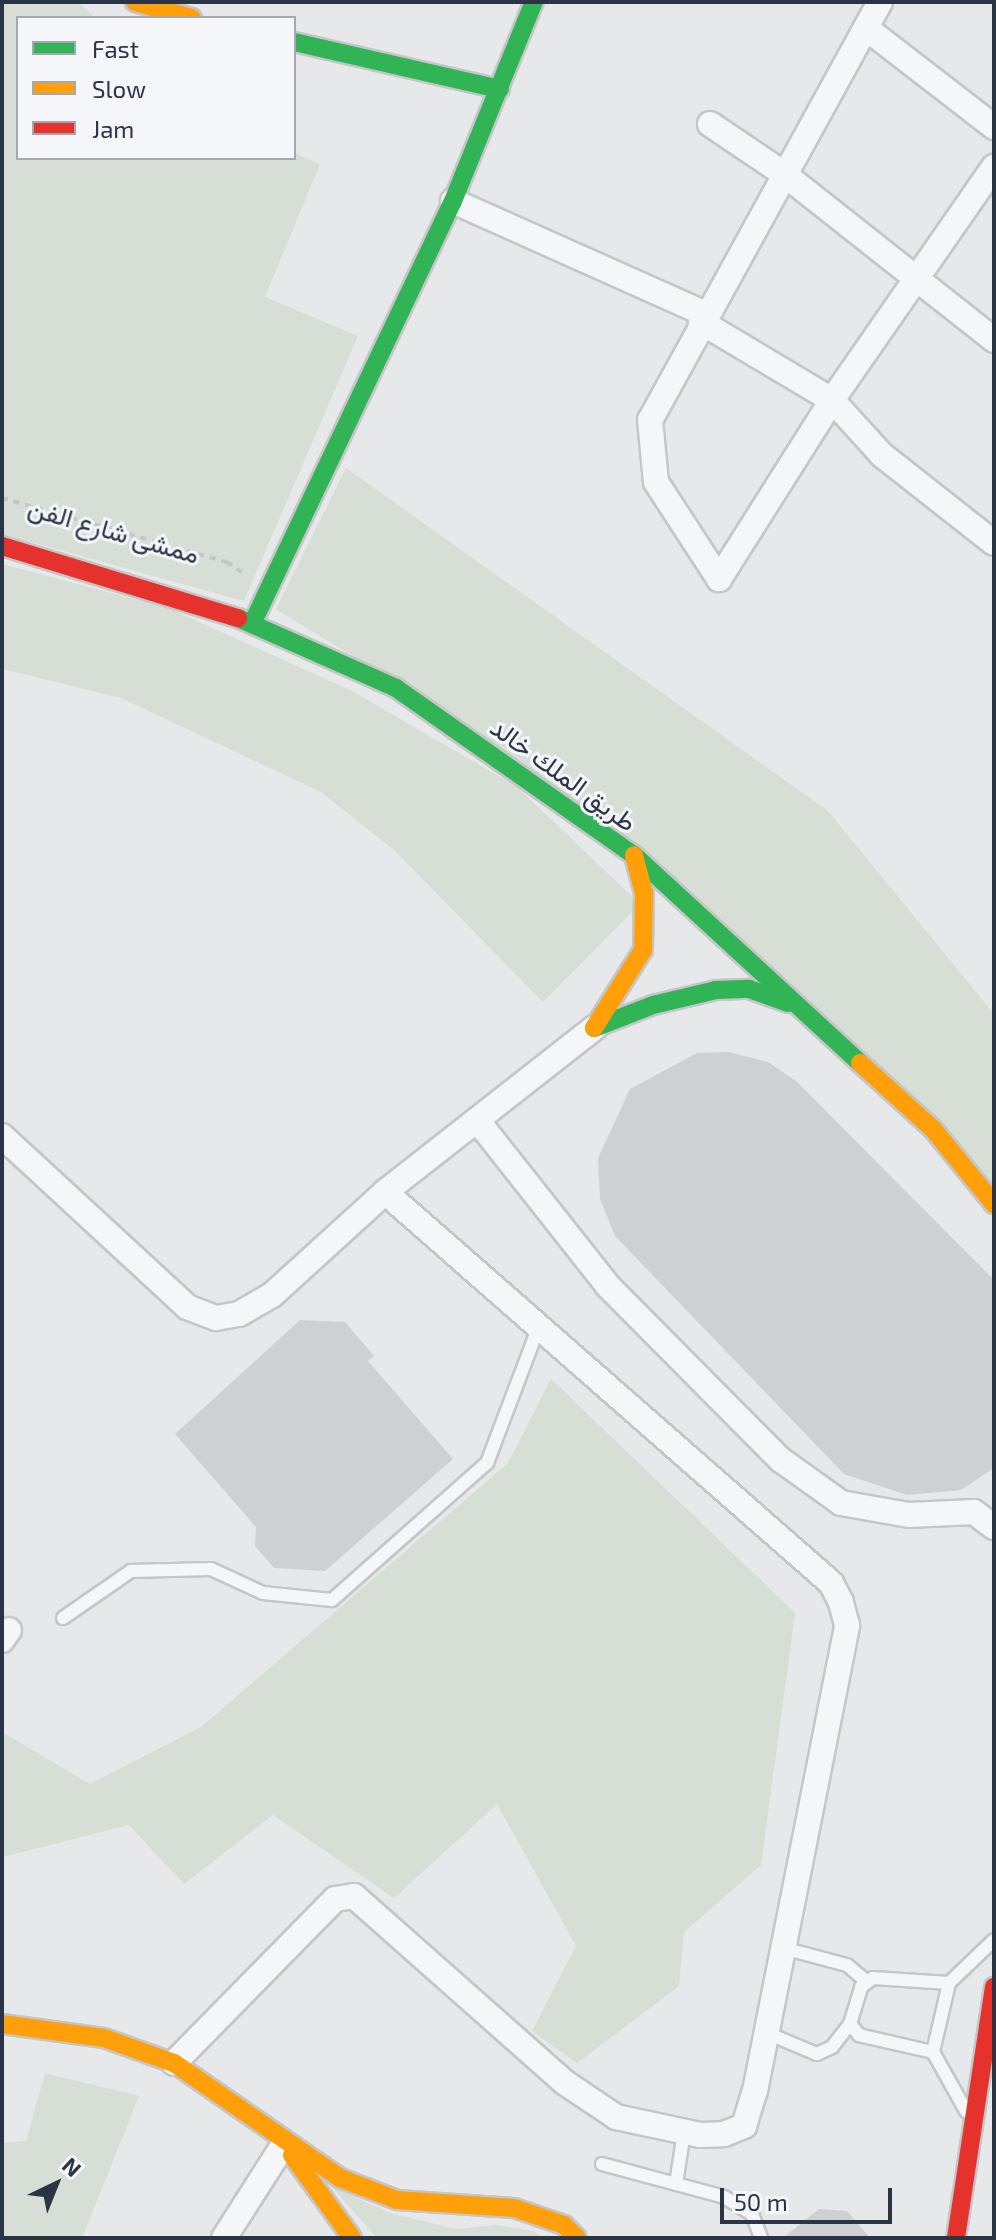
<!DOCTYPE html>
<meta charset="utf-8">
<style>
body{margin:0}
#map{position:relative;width:996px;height:2240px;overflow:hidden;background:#e6e8ea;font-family:"Exo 2",Vazirmatn,sans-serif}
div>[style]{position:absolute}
.green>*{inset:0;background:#d6ded6}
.building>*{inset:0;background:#ced0d3}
.path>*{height:4px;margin-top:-2px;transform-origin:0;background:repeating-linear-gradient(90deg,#c5c6ca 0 6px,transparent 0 12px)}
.roads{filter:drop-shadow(2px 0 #c4c6c8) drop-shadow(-2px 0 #c4c6c8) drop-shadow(0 2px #c4c6c8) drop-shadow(0 -2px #c4c6c8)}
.lane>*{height:12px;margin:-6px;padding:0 6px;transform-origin:6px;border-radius:6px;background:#f5f6f7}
.street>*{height:24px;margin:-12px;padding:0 12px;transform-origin:12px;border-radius:12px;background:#f5f6f7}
.fast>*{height:18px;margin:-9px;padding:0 9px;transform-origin:9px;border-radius:9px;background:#30b455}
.slow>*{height:18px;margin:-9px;padding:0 9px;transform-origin:9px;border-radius:9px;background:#ff9f0a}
.jam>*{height:18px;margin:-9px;padding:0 9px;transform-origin:9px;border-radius:9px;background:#e5322d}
span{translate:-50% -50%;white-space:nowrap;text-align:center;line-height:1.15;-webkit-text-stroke:6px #f4f6f9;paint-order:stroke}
.street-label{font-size:26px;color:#2b3445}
.frame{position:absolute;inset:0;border:4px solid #2b3445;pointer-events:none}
.legend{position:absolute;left:16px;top:16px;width:280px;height:144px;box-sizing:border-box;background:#f4f6f9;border:2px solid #a4a8b1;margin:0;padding:10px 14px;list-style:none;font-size:24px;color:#2b3445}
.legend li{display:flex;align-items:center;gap:16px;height:40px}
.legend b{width:40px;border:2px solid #a4a8b1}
.north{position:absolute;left:16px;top:2144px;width:80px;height:80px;-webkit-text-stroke:6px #f4f6f9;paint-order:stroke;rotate:43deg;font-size:22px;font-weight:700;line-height:32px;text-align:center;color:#2b3445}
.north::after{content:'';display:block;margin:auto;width:28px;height:36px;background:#2b3445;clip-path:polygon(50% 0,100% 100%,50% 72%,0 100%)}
.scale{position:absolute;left:720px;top:2188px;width:172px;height:36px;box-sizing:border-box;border:4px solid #2b3445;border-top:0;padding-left:10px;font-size:24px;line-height:28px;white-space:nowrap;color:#2b3445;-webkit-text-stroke:6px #f4f6f9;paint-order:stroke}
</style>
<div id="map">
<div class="green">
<div style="clip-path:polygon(2px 2px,79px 2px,95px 18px,18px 18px,18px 158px,294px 158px,294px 153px,320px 164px,265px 297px,358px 336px,244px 601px,2px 534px)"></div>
<div style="clip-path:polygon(346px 468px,828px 811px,994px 1014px,994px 1194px,496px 744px,276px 609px)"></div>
<div style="clip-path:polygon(2px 564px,168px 608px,350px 690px,516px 786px,640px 904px,543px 1002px,394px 850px,321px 792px,121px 698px,2px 669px)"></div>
<div style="clip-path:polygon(551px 1379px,795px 1613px,761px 1865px,684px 1932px,679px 1986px,577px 2063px,532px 2031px,576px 1946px,497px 1804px,394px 1898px,273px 1815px,184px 1884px,129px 1825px,2px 1857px,2px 1732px,90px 1784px,201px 1727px,508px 1463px)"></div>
<div style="clip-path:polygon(45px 2073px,139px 2096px,82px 2238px,2px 2238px,2px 2143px,26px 2141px)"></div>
<div style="clip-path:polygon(330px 2185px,389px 2213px,456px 2229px,496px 2225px,533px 2231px,544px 2238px,377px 2238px)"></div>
</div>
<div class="building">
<div style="clip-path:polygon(729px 1052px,768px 1062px,796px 1081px,994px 1280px,994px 1468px,961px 1490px,907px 1495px,844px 1474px,615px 1236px,600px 1199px,598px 1158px,630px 1089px,697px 1053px)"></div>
<div style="clip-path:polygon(300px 1320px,345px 1322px,374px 1356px,368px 1361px,453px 1459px,325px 1571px,274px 1568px,255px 1546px,256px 1527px,175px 1434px)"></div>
<div style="clip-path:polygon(819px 2209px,847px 2211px,870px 2238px,783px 2238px)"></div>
</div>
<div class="path">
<div style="left:2px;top:498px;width:234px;rotate:15.9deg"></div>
<div style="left:227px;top:562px;width:19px;rotate:35deg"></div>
</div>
<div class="roads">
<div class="lane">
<div style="left:63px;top:1618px;width:83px;rotate:-34.7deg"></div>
<div style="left:131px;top:1571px;width:80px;rotate:-1.4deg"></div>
<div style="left:211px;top:1569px;width:57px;rotate:24.8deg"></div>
<div style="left:263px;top:1593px;width:69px;rotate:5.8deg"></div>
<div style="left:332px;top:1600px;width:207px;rotate:-41.5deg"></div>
<div style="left:487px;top:1463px;width:147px;rotate:-69.2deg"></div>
<div style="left:783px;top:1948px;width:66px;rotate:14.9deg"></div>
<div style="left:847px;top:1965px;width:25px;rotate:40deg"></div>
<div style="left:767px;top:2033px;width:54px;rotate:22.8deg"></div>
<div style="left:817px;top:2054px;width:17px;rotate:-25deg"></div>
<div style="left:832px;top:2047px;width:29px;rotate:-52deg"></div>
<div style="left:933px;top:2052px;width:76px;rotate:-167.1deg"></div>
<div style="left:859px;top:2035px;width:14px;rotate:-129deg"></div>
<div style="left:850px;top:2024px;width:39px;rotate:-73deg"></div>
<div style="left:861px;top:1987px;width:15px;rotate:-37deg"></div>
<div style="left:873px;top:1978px;width:76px;rotate:3.8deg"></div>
<div style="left:966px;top:2111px;width:68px;rotate:-119.2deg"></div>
<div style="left:933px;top:2052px;width:71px;rotate:-76.9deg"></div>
<div style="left:949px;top:1983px;width:62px;rotate:-43.7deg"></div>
<div style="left:602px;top:2164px;width:126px;rotate:15.1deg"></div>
<div style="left:724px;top:2197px;width:33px;rotate:31deg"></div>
<div style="left:752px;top:2214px;width:26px;rotate:69deg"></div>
<div style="left:676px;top:2184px;width:53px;rotate:-81.3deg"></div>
</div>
<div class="street">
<div style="left:880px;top:2px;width:477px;rotate:118.8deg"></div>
<div style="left:650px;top:420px;width:62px;rotate:84.5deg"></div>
<div style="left:656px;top:482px;width:116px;rotate:57deg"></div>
<div style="left:719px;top:579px;width:212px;rotate:-57.7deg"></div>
<div style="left:832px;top:400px;width:74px;rotate:47.7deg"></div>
<div style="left:882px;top:455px;width:142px;rotate:38.2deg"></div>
<div style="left:866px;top:28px;width:162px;rotate:37.7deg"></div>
<div style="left:710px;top:124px;width:89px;rotate:34deg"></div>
<div style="left:784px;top:174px;width:268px;rotate:38.3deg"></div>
<div style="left:453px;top:201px;width:277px;rotate:24.1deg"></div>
<div style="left:701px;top:322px;width:152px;rotate:30.8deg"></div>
<div style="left:832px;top:400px;width:284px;rotate:-55.2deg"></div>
<div style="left:477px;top:1120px;width:211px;rotate:51.7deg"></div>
<div style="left:608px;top:1286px;width:245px;rotate:45.2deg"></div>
<div style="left:781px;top:1460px;width:74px;rotate:35.6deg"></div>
<div style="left:841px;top:1503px;width:69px;rotate:10deg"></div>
<div style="left:909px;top:1515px;width:65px;rotate:-2.6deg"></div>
<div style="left:974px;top:1512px;width:25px;rotate:37deg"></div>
<div style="left:2px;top:1136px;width:252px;rotate:42.7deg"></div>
<div style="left:187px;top:1307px;width:31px;rotate:21deg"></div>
<div style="left:216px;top:1318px;width:23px;rotate:-10deg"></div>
<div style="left:239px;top:1314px;width:38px;rotate:-30deg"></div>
<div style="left:272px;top:1295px;width:153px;rotate:-42.3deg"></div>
<div style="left:385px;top:1192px;width:266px;rotate:-38.1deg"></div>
<div style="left:2px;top:1640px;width:12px;rotate:-55deg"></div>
<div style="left:174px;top:2063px;width:230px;rotate:-45.5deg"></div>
<div style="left:335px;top:1899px;width:19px;rotate:-9deg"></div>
<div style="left:354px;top:1896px;width:281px;rotate:41.5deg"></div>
<div style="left:564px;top:2082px;width:63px;rotate:33.9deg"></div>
<div style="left:616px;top:2117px;width:86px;rotate:12.1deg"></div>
<div style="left:700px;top:2135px;width:24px;rotate:-2deg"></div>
<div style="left:724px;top:2134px;width:22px;rotate:-22deg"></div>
<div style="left:744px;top:2126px;width:37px;rotate:-73deg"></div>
<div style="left:755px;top:2091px;width:475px;rotate:-78.8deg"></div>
<div style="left:847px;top:1625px;width:24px;rotate:-105deg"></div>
<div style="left:841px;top:1602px;width:21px;rotate:-118deg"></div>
<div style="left:831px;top:1583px;width:593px;rotate:-138.76deg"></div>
<div style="left:224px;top:2238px;width:112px;rotate:-57.4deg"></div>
</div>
<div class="fast">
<div style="left:294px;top:42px;width:211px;rotate:12.9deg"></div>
<div style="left:238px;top:618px;width:173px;rotate:23.9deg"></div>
<div style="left:396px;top:688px;width:291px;rotate:35.1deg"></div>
<div style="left:634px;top:855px;width:307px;rotate:42.6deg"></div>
<div style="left:253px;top:622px;width:466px;rotate:-64.6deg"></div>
<div style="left:453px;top:201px;width:215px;rotate:-67.9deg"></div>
<div style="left:594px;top:1028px;width:63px;rotate:-21.3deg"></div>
<div style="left:653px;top:1005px;width:65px;rotate:-13.4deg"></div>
<div style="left:716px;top:990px;width:33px;rotate:-2deg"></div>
<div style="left:749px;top:989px;width:41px;rotate:19.7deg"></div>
</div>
<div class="slow">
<div style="left:135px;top:2px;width:59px;rotate:15.7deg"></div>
<div style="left:594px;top:1028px;width:92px;rotate:-57.9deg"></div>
<div style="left:643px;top:950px;width:57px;rotate:-89deg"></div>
<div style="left:644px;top:893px;width:39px;rotate:-105deg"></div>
<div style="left:860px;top:1063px;width:98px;rotate:42.1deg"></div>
<div style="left:933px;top:1129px;width:97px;rotate:50.9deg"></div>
<div style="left:2px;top:2024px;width:103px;rotate:7.8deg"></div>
<div style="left:104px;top:2038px;width:74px;rotate:19.7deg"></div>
<div style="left:174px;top:2063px;width:202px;rotate:34.7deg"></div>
<div style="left:340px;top:2178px;width:61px;rotate:21.1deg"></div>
<div style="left:397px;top:2200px;width:117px;rotate:3.9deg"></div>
<div style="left:514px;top:2208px;width:53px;rotate:18.8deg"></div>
<div style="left:564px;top:2225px;width:18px;rotate:45deg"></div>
<div style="left:292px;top:2155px;width:102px;rotate:54.1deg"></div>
</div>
<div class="jam">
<div style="left:2px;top:546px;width:247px;rotate:17deg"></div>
<div style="left:956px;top:2238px;width:254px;rotate:-81.4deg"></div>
</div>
</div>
<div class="street-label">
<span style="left:114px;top:530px;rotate:16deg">ممشى شارع الفن</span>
<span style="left:564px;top:774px;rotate:36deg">طريق الملك خالد</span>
</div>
<div class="frame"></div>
<ul class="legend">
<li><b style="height:10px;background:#30b455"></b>Fast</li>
<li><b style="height:10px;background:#ff9f0a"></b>Slow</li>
<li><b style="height:10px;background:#e5322d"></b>Jam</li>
</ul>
<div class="north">N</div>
<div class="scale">50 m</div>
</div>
